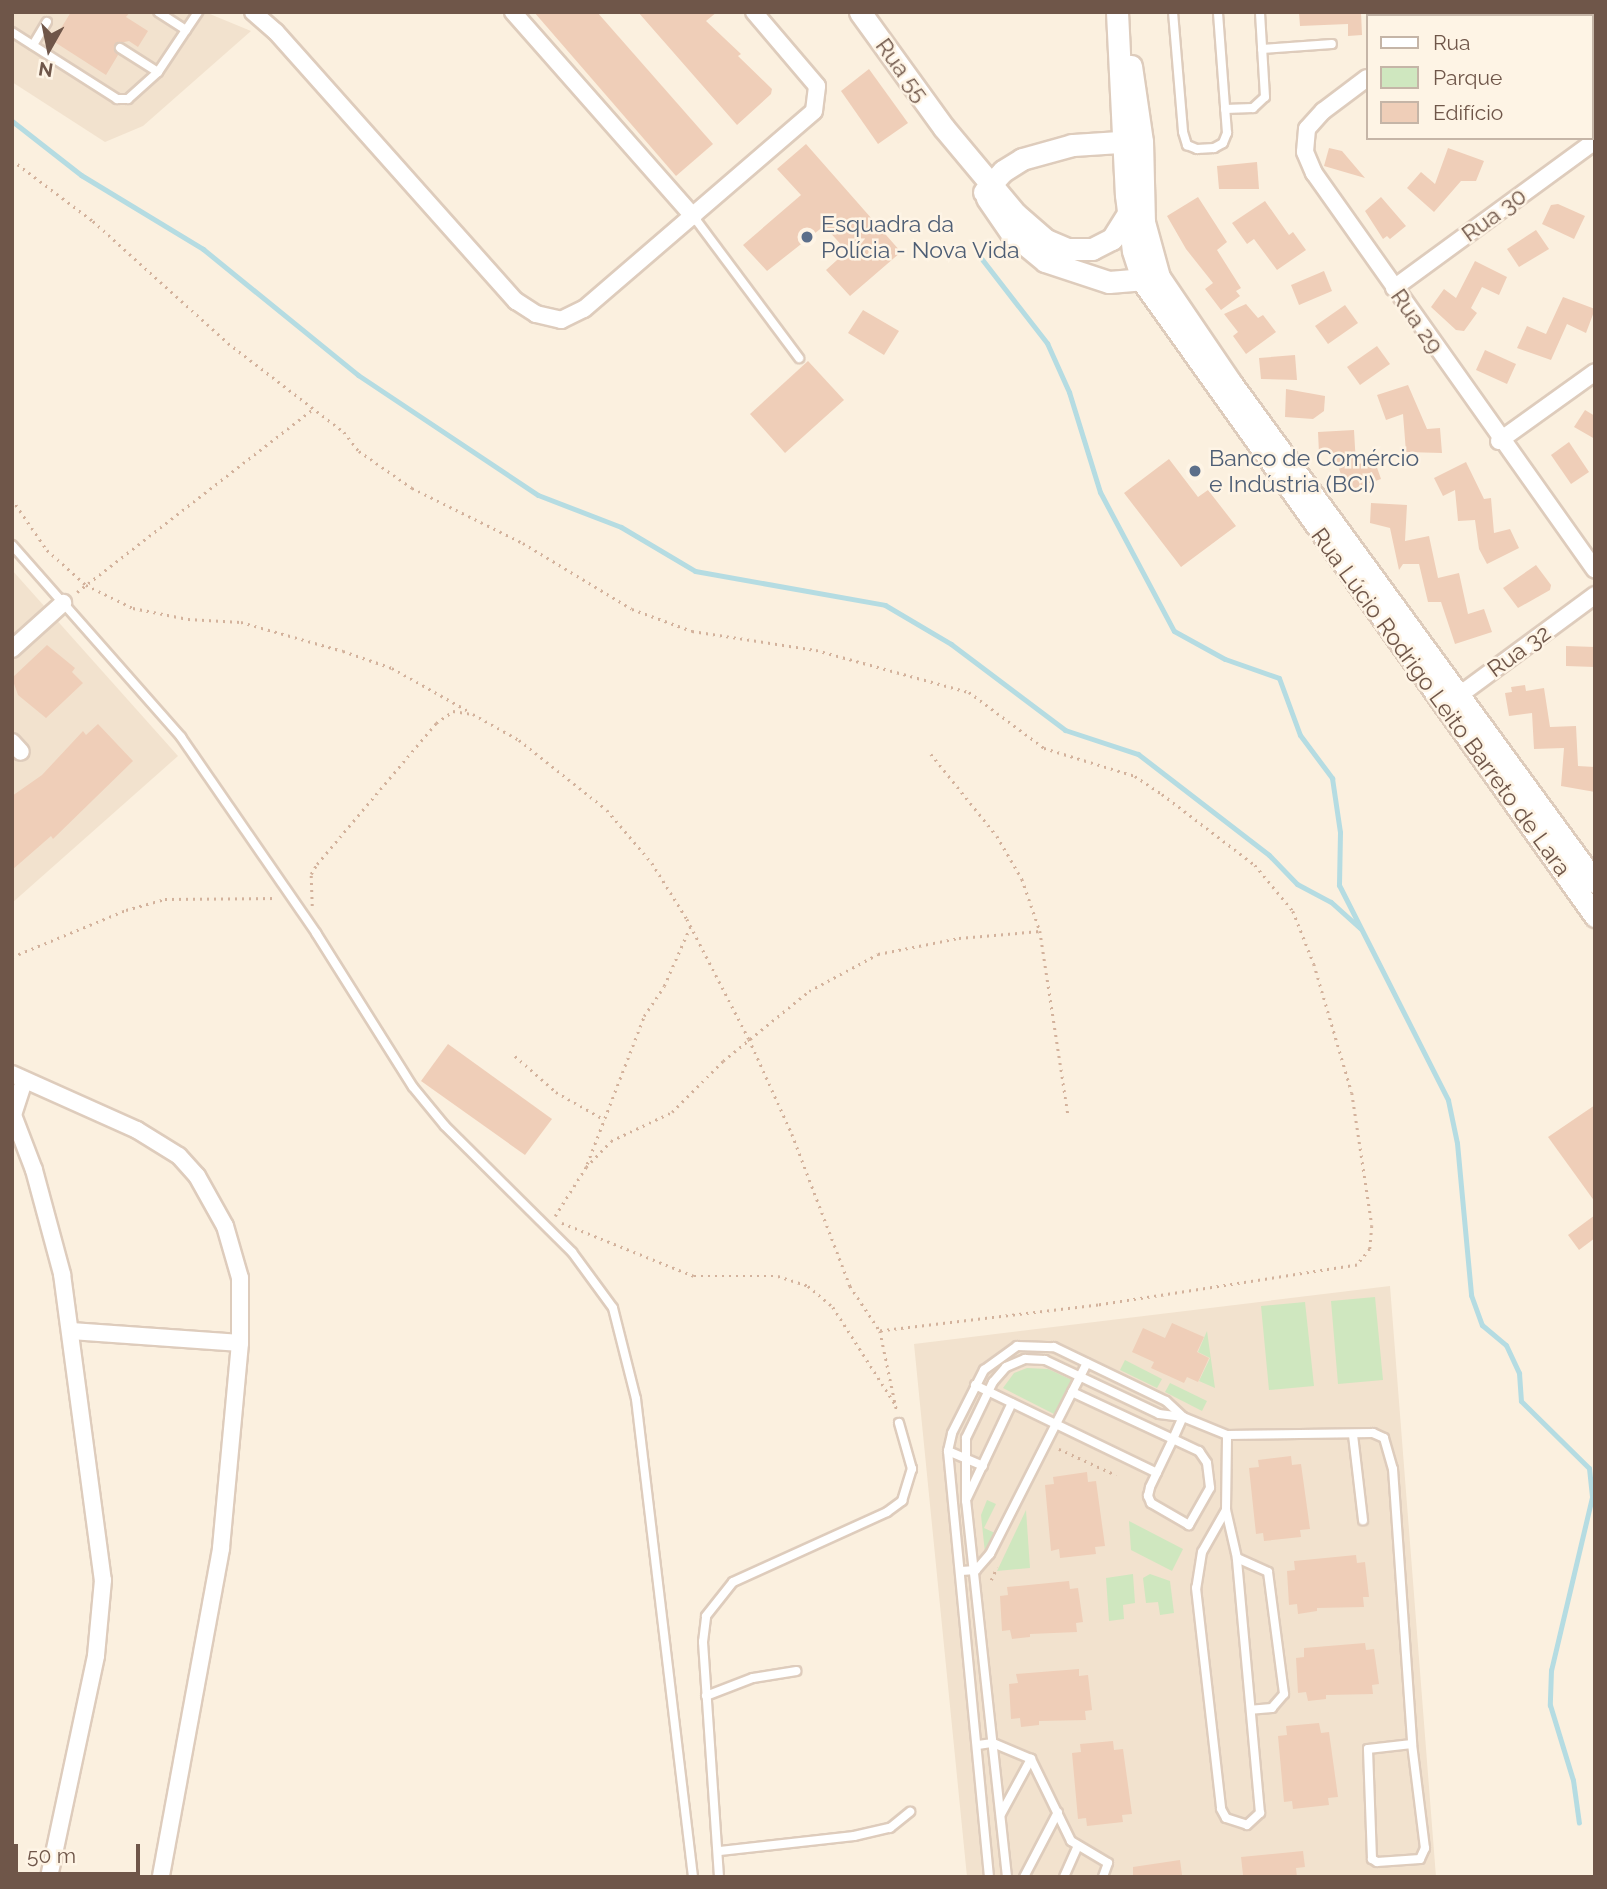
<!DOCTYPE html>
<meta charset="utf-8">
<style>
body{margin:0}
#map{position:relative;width:1607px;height:1889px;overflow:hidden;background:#fbf0df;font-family:Raleway,sans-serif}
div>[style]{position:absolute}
.residential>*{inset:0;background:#f2e2ce}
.green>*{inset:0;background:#cfe7bf}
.stream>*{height:5px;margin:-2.5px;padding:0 2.5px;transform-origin:2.5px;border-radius:2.5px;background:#b5dce2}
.building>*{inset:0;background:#efceb8}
.path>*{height:2.5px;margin-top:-1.25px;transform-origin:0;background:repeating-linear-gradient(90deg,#d3b29c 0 2px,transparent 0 7px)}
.roads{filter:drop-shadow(2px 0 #deccbc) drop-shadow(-2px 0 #deccbc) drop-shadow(0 2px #deccbc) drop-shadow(0 -2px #deccbc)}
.service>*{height:8px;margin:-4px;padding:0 4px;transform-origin:4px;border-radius:4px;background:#fff}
.minor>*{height:16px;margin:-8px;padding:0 8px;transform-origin:8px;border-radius:8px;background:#fff}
.tertiary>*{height:21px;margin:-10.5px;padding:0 10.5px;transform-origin:10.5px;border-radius:10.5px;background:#fff}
.dots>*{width:19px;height:19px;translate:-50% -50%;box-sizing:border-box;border:4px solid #fef4e5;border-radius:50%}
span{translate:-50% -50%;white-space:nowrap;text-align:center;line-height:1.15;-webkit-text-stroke:5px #fef4e5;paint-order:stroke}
.street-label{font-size:23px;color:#6f5649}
.service-label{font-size:23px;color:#4e5e75}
.left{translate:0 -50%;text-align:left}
.frame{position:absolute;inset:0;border:14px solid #6f5649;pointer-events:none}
.legend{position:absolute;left:1366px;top:14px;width:228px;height:126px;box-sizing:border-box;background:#fef4e5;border:2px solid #c5b5a7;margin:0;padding:9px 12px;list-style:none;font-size:21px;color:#6f5649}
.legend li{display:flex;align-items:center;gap:14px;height:35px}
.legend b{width:35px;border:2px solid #c5b5a7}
.north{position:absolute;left:14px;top:14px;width:70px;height:70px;-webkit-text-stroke:5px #fef4e5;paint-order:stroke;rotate:189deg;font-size:19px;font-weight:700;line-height:28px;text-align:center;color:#6f5649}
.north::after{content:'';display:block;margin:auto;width:24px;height:32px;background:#6f5649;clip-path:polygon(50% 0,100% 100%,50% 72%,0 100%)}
.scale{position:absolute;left:14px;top:1844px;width:126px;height:32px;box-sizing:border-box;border:4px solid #6f5649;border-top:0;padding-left:9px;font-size:21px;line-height:24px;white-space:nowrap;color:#6f5649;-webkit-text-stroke:5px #fef4e5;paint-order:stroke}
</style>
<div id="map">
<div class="residential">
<div style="clip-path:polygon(12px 12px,205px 12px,251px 31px,143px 126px,105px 142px,12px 82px)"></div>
<div style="clip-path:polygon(12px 570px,178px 756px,12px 903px)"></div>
<div style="clip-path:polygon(1390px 1286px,1436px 1877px,967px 1877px,914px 1344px)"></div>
</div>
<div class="green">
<div style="clip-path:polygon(1375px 1297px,1383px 1380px,1338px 1384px,1331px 1301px)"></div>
<div style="clip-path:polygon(1305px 1302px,1314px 1386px,1269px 1390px,1261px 1306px)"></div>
<div style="clip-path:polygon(1207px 1331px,1215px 1388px,1199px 1381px,1210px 1358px,1198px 1352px)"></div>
<div style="clip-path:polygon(1125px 1360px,1162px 1379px,1157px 1388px,1120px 1370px)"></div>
<div style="clip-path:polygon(1027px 1368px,1048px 1369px,1072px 1380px,1054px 1414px,1003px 1388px,1014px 1373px)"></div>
<div style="clip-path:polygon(1170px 1383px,1207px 1401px,1202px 1411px,1165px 1392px)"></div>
<div style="clip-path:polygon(987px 1500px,996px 1504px,984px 1528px,995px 1533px,985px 1553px,981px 1515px)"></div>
<div style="clip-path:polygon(1026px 1510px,1030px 1568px,997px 1571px)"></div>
<div style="clip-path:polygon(1129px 1521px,1183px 1549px,1172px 1571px,1131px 1550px)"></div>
<div style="clip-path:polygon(1133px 1574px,1135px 1603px,1123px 1605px,1124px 1619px,1109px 1621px,1106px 1578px)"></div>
<div style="clip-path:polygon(1150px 1574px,1170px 1581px,1174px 1613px,1160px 1615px,1158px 1602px,1146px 1603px,1143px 1578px)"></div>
</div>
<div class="stream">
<div style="left:12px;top:121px;width:88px;rotate:38deg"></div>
<div style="left:81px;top:175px;width:143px;rotate:31.2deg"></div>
<div style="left:203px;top:249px;width:200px;rotate:39.1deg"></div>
<div style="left:358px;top:375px;width:216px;rotate:33.7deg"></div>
<div style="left:538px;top:495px;width:89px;rotate:21.1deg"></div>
<div style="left:621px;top:527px;width:86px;rotate:30.7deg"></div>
<div style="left:695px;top:571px;width:193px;rotate:10.1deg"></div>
<div style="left:885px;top:605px;width:77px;rotate:30.6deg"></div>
<div style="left:951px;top:644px;width:143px;rotate:37deg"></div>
<div style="left:1065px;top:730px;width:77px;rotate:18.2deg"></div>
<div style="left:1138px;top:754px;width:165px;rotate:37.6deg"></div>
<div style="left:1269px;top:855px;width:40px;rotate:46deg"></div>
<div style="left:1297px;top:884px;width:38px;rotate:28deg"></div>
<div style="left:1331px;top:902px;width:40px;rotate:42deg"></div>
<div style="left:981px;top:258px;width:108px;rotate:52.2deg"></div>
<div style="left:1047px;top:343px;width:54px;rotate:65.8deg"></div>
<div style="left:1069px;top:392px;width:105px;rotate:72.8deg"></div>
<div style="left:1100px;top:492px;width:157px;rotate:62deg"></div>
<div style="left:1174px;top:631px;width:58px;rotate:28.8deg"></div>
<div style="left:1225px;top:659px;width:57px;rotate:19.4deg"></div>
<div style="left:1279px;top:678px;width:61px;rotate:69.8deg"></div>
<div style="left:1300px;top:735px;width:54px;rotate:53.3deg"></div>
<div style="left:1332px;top:778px;width:55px;rotate:81.6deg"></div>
<div style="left:1340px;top:832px;width:53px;rotate:91.1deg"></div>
<div style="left:1339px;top:885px;width:241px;rotate:63.1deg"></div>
<div style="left:1448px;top:1100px;width:44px;rotate:78.2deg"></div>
<div style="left:1457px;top:1143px;width:153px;rotate:84.7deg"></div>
<div style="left:1471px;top:1295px;width:32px;rotate:70deg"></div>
<div style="left:1482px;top:1325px;width:31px;rotate:40deg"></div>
<div style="left:1506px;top:1345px;width:31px;rotate:65deg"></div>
<div style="left:1519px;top:1373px;width:28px;rotate:86deg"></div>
<div style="left:1521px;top:1401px;width:95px;rotate:44.6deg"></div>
<div style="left:1589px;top:1468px;width:29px;rotate:84deg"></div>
<div style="left:1592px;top:1497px;width:178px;rotate:103.3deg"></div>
<div style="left:1551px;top:1670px;width:35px;rotate:92deg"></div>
<div style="left:1550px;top:1705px;width:78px;rotate:73deg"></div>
<div style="left:1573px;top:1780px;width:43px;rotate:82.1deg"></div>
</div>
<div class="building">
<div style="clip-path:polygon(71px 12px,130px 12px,126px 17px,148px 31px,138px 47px,129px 41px,115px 44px,118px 55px,106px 75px,53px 41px)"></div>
<div style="clip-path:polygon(534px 12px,597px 12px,713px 144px,676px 176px)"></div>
<div style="clip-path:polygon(638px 12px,717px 12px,706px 21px,741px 54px,738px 56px,772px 89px,771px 94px,737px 125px)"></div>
<div style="clip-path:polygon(1299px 12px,1361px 12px,1362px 35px,1348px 36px,1348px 24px,1300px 26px)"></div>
<div style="clip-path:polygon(869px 69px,908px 123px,878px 144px,841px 91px)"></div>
<div style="clip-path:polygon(806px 144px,901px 252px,850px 296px,826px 270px,847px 251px,824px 226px,767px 271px,743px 245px,801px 195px,777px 169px)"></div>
<div style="clip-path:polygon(1329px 148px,1342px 151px,1365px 178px,1324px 166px)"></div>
<div style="clip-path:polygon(1448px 148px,1484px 161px,1476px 181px,1461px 181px,1434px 212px,1407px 188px,1421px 172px,1435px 184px)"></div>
<div style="clip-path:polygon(1257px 162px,1259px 189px,1219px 189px,1217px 166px)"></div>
<div style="clip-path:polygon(1198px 197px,1227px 242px,1217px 250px,1241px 288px,1236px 291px,1240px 296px,1221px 310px,1205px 289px,1213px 283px,1186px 249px,1167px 216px)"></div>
<div style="clip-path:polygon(1381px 197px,1406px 226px,1390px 239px,1387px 236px,1383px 239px,1365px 211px)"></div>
<div style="clip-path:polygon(1265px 201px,1289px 235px,1293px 232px,1306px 250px,1277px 270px,1254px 239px,1247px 244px,1232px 223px)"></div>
<div style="clip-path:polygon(1558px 204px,1585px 216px,1574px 239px,1542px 224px,1551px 205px)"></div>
<div style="clip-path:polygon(1536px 230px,1549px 249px,1519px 267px,1507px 249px)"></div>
<div style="clip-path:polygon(1475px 261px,1507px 277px,1499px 295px,1482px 287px,1471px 308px,1477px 313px,1464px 331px,1456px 330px,1431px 307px,1444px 289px,1456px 298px)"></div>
<div style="clip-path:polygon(1324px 271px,1332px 291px,1299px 305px,1291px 285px)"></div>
<div style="clip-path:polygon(1563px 297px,1595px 309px,1586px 333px,1567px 324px,1551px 360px,1517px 348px,1527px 326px,1546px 334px)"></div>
<div style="clip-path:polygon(1246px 304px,1258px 318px,1263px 315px,1276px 332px,1246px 354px,1233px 336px,1238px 332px,1224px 314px)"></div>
<div style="clip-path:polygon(1345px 305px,1358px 323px,1328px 344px,1315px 326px)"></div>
<div style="clip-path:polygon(863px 310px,899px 331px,884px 355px,848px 333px)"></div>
<div style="clip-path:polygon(1377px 346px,1390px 364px,1360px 385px,1347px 367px)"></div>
<div style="clip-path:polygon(1485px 350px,1516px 364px,1507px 384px,1476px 370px)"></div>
<div style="clip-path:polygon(1295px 355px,1297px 380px,1261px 379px,1259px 358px)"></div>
<div style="clip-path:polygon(808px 361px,844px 400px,785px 453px,750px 414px)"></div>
<div style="clip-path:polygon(1408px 385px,1427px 429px,1440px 428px,1442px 453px,1406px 452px,1403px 414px,1386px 420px,1377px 395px)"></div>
<div style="clip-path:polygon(1286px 389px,1325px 396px,1324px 411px,1313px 419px,1285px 417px)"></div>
<div style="clip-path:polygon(1585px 410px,1595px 416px,1595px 439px,1574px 427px)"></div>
<div style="clip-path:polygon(1354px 430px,1356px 465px,1374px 459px,1381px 479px,1347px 491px,1334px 455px,1319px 453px,1318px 432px)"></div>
<div style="clip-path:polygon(1569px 442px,1589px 472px,1571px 484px,1551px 455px)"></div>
<div style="clip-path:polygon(1169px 459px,1198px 497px,1208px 490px,1236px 526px,1181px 567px,1124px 493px)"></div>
<div style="clip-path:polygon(1466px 462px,1484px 499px,1491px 498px,1494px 533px,1510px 529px,1519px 548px,1487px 564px,1479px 549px,1475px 520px,1458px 521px,1455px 490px,1443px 496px,1434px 478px)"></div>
<div style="clip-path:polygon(1371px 503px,1407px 505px,1405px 541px,1429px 536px,1438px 578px,1459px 573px,1468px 614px,1484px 609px,1492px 632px,1455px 644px,1441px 602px,1428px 602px,1419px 564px,1403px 564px,1399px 570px,1390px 528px,1370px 523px)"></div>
<div style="clip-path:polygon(1536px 565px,1551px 585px,1550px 590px,1518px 608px,1503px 588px)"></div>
<div style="clip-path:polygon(47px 645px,75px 668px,72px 672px,83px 683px,46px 718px,18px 695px,12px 678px)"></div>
<div style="clip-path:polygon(1566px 646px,1595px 647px,1595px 667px,1566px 666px)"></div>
<div style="clip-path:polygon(1525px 685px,1526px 691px,1544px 688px,1550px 727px,1576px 726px,1578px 766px,1595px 767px,1595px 792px,1561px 786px,1564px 748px,1534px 749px,1532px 713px,1509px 716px,1505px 693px,1512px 692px,1511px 687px)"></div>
<div style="clip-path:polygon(98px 724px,133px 761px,53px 839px,51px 836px,12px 870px,12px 796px,42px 775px,83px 731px,86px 735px)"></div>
<div style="clip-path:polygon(448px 1044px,552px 1119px,525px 1155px,421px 1081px)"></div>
<div style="clip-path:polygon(1595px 1105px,1595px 1202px,1548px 1137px)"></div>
<div style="clip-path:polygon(1595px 1215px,1595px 1238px,1579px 1250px,1568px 1235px)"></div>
<div style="clip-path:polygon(1172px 1323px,1204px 1337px,1197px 1352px,1209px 1358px,1198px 1382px,1187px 1377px,1184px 1383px,1151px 1368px,1154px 1362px,1132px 1352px,1143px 1328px,1165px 1338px)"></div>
<div style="clip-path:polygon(1291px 1456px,1292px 1465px,1301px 1464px,1310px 1529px,1300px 1530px,1301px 1537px,1264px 1541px,1263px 1533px,1256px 1534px,1249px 1468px,1259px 1467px,1258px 1460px)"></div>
<div style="clip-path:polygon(1087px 1472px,1088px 1482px,1096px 1481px,1105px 1546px,1095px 1547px,1096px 1554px,1060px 1558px,1059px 1549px,1051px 1551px,1045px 1485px,1054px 1484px,1053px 1477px)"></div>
<div style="clip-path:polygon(1356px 1555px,1357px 1563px,1365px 1562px,1369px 1597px,1363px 1597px,1364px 1607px,1317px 1608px,1317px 1611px,1298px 1614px,1297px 1604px,1289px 1605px,1287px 1571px,1295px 1570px,1294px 1561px)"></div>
<div style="clip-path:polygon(1069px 1581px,1070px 1589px,1078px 1588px,1083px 1622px,1076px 1623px,1077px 1632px,1030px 1634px,1030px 1637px,1012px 1639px,1010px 1630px,1002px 1631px,1000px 1596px,1008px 1595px,1007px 1587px)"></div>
<div style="clip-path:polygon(1365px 1643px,1366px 1650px,1374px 1649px,1379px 1684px,1372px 1685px,1373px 1694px,1326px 1695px,1326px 1699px,1308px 1701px,1306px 1692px,1298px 1693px,1296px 1658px,1304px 1657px,1304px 1648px)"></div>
<div style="clip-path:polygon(1079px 1669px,1079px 1676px,1088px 1675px,1092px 1710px,1085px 1711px,1086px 1720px,1039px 1721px,1039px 1725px,1021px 1727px,1020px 1718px,1011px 1719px,1009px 1684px,1018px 1683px,1016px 1674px)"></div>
<div style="clip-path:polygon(1319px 1723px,1321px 1733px,1329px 1732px,1338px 1797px,1328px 1798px,1329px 1805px,1293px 1809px,1292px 1801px,1284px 1802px,1278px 1736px,1287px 1735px,1286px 1726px)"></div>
<div style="clip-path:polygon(1113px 1741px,1114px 1750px,1123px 1749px,1132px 1814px,1122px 1815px,1123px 1822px,1087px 1826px,1086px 1818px,1078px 1819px,1072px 1753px,1081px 1752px,1080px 1744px)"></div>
<div style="clip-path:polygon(1303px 1851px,1305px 1867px,1296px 1868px,1297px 1877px,1243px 1875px,1241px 1857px)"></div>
<div style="clip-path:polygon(1180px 1860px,1182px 1875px,1133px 1877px,1133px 1867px)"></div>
</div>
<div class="path">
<div style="left:12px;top:160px;width:101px;rotate:37deg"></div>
<div style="left:93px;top:221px;width:182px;rotate:42.1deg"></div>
<div style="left:228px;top:343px;width:146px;rotate:37.5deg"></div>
<div style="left:344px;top:432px;width:24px;rotate:52deg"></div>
<div style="left:359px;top:451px;width:65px;rotate:34.9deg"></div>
<div style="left:412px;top:488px;width:124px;rotate:26.4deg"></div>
<div style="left:523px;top:543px;width:127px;rotate:31.2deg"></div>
<div style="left:632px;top:609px;width:64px;rotate:20.1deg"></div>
<div style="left:692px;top:631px;width:125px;rotate:8.7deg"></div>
<div style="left:816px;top:650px;width:159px;rotate:15.4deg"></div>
<div style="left:969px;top:692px;width:94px;rotate:36.7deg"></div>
<div style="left:1044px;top:748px;width:95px;rotate:17.1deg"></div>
<div style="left:1135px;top:776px;width:32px;rotate:34deg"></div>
<div style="left:1162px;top:794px;width:117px;rotate:37.4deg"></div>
<div style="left:1255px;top:865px;width:60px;rotate:50.4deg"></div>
<div style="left:1293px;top:911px;width:57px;rotate:68.4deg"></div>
<div style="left:1314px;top:964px;width:134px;rotate:73.6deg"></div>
<div style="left:1352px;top:1093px;width:134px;rotate:81.4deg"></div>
<div style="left:1372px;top:1226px;width:23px;rotate:95deg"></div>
<div style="left:1370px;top:1249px;width:21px;rotate:129deg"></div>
<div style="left:1357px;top:1265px;width:262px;rotate:171.2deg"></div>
<div style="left:1098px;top:1305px;width:220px;rotate:173.2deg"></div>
<div style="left:12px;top:499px;width:62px;rotate:55.5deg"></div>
<div style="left:47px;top:550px;width:52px;rotate:41.9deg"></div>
<div style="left:86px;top:585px;width:52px;rotate:26.1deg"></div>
<div style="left:133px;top:608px;width:56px;rotate:11.3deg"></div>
<div style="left:188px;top:619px;width:53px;rotate:3.2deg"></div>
<div style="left:241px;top:622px;width:106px;rotate:15.9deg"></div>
<div style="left:343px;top:651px;width:52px;rotate:19.1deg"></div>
<div style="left:392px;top:668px;width:90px;rotate:29.4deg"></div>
<div style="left:77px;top:592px;width:300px;rotate:-37.8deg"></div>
<div style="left:931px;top:754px;width:105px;rotate:51.2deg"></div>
<div style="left:997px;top:836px;width:50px;rotate:59.8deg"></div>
<div style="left:1022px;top:879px;width:55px;rotate:70.9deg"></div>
<div style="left:1040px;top:931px;width:186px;rotate:81.3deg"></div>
<div style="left:312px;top:906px;width:32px;rotate:-92deg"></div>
<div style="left:311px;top:874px;width:12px;rotate:-59deg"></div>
<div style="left:317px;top:864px;width:185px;rotate:-49.8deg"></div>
<div style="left:436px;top:723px;width:21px;rotate:-35deg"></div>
<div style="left:453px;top:711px;width:20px;rotate:9deg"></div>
<div style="left:473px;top:714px;width:53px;rotate:29.5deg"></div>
<div style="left:519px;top:740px;width:112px;rotate:38.5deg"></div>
<div style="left:607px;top:810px;width:70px;rotate:49.7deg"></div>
<div style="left:652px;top:863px;width:66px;rotate:58deg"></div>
<div style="left:687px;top:919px;width:135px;rotate:62.7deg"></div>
<div style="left:749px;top:1039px;width:104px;rotate:65.6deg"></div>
<div style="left:792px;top:1134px;width:163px;rotate:69.1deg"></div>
<div style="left:850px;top:1286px;width:54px;rotate:56.3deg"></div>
<div style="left:880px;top:1331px;width:83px;rotate:78.1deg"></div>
<div style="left:12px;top:957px;width:123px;rotate:-22.4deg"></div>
<div style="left:126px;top:910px;width:41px;rotate:-15.8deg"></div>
<div style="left:165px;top:899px;width:112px;rotate:-0.5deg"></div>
<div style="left:515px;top:1056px;width:55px;rotate:41.3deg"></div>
<div style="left:556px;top:1092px;width:56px;rotate:29.7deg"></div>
<div style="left:587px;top:1164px;width:159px;rotate:-68.9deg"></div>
<div style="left:644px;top:1016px;width:36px;rotate:-56deg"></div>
<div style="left:664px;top:986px;width:64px;rotate:-66.2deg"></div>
<div style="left:555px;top:1216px;width:58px;rotate:-57.7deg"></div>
<div style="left:586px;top:1167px;width:36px;rotate:-46deg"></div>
<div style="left:611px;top:1141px;width:68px;rotate:-25.4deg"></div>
<div style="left:672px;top:1112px;width:72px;rotate:-45deg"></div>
<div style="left:723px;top:1061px;width:111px;rotate:-39.1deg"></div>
<div style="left:809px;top:991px;width:78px;rotate:-28.2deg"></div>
<div style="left:878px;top:954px;width:83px;rotate:-11.2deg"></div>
<div style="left:959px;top:938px;width:81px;rotate:-4.9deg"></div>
<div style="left:562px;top:1223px;width:142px;rotate:21.9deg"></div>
<div style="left:694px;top:1276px;width:84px"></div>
<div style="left:778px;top:1276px;width:32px;rotate:18deg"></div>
<div style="left:808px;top:1286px;width:33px;rotate:40deg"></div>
<div style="left:833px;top:1307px;width:115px;rotate:57.4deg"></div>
<div style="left:1059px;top:1449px;width:63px;rotate:24.5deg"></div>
<div style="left:991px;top:1580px;width:14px;rotate:-65deg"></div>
</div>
<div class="roads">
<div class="service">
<div style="left:1173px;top:12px;width:120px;rotate:85.2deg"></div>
<div style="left:1183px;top:132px;width:14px;rotate:73deg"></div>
<div style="left:1187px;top:145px;width:11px;rotate:22deg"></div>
<div style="left:1197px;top:149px;width:17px;rotate:-3deg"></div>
<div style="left:1214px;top:148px;width:10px;rotate:-29deg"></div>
<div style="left:1223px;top:143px;width:11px;rotate:-68deg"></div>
<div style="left:1227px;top:133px;width:121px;rotate:-94.3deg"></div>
<div style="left:1427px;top:12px;width:4px;rotate:63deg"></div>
<div style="left:186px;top:30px;width:22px;rotate:-56deg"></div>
<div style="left:12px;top:32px;width:125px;rotate:32.5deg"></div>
<div style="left:117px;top:99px;width:11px"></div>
<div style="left:128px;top:99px;width:40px;rotate:-42deg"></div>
<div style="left:158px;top:72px;width:50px;rotate:-56.3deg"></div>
<div style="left:186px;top:30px;width:33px;rotate:-147deg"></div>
<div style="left:33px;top:45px;width:27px;rotate:-59deg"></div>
<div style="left:120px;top:48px;width:45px;rotate:32.3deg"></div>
<div style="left:1262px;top:49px;width:70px;rotate:-4.1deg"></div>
<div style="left:1225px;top:109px;width:28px;rotate:-2deg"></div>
<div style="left:1253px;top:108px;width:16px;rotate:-43deg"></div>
<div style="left:1265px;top:97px;width:85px;rotate:-93.4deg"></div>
<div style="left:694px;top:217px;width:176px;rotate:53.3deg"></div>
<div style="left:12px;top:545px;width:256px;rotate:48.6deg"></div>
<div style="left:181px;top:737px;width:238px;rotate:55.4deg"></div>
<div style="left:316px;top:933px;width:182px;rotate:57.8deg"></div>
<div style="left:413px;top:1087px;width:50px;rotate:50.6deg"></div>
<div style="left:445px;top:1126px;width:179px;rotate:44.8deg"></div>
<div style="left:572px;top:1252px;width:69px;rotate:53.8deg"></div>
<div style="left:613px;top:1308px;width:94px;rotate:75.8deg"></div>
<div style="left:636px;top:1399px;width:481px;rotate:83.2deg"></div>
<div style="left:975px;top:1385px;width:202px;rotate:25.8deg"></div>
<div style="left:1072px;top:1392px;width:111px;rotate:25deg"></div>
<div style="left:1173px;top:1439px;width:29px;rotate:25deg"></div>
<div style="left:1199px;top:1451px;width:14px;rotate:56deg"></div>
<div style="left:1207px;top:1463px;width:25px;rotate:83deg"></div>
<div style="left:1210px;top:1488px;width:43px;rotate:119.6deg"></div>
<div style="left:1189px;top:1525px;width:44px;rotate:-149.9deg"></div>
<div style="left:1151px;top:1503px;width:8px;rotate:-113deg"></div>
<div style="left:1148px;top:1496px;width:9px;rotate:-77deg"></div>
<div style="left:1150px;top:1487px;width:53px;rotate:-64.4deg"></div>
<div style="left:1173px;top:1439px;width:24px;rotate:-66deg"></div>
<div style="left:1353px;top:1435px;width:86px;rotate:83.3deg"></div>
<div style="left:948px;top:1451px;width:38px;rotate:23deg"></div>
<div style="left:967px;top:1498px;width:105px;rotate:-64.7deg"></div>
<div style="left:1226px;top:1510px;width:48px;rotate:119.7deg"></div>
<div style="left:1202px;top:1552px;width:36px;rotate:99deg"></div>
<div style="left:1196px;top:1588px;width:222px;rotate:83.5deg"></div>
<div style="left:1221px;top:1809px;width:10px;rotate:61deg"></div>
<div style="left:1226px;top:1818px;width:22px;rotate:18deg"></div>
<div style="left:1247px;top:1825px;width:18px;rotate:-43deg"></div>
<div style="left:1260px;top:1813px;width:256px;rotate:-95.2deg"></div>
<div style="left:1237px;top:1558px;width:49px;rotate:-102.9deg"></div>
<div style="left:1226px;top:1510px;width:75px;rotate:-89.2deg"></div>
<div style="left:1237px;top:1558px;width:34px;rotate:24deg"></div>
<div style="left:1268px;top:1572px;width:123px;rotate:82.5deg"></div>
<div style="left:1284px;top:1694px;width:18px;rotate:131deg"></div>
<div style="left:1272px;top:1708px;width:21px;rotate:175deg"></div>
<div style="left:961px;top:1571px;width:15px;rotate:-4deg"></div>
<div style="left:976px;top:1570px;width:21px;rotate:-49deg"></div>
<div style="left:990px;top:1554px;width:214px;rotate:-63.1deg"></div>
<div style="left:706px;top:1696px;width:50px;rotate:-21deg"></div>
<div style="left:753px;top:1678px;width:44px;rotate:-9.2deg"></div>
<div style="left:978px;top:1745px;width:15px;rotate:-8deg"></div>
<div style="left:993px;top:1743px;width:41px;rotate:22.8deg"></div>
<div style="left:1031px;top:1759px;width:91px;rotate:64deg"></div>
<div style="left:1071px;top:1841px;width:43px;rotate:30.7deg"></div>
<div style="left:1108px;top:1863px;width:15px;rotate:110deg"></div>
<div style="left:1001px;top:1814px;width:63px;rotate:-61.4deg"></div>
<div style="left:720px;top:1851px;width:135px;rotate:-6.4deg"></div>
<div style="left:854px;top:1836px;width:37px;rotate:-13deg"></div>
<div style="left:890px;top:1828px;width:26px;rotate:-39deg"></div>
<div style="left:719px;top:1877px;width:236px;rotate:-93.9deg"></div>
<div style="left:703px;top:1642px;width:26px;rotate:-83deg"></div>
<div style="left:706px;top:1616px;width:43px;rotate:-51.5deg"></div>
<div style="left:733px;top:1582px;width:169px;rotate:-24.4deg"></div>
<div style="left:887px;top:1512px;width:19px;rotate:-36deg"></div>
<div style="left:902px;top:1501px;width:34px;rotate:-73deg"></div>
<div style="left:912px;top:1469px;width:48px;rotate:-105.8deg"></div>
<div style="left:989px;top:1877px;width:428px;rotate:-95.5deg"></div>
<div style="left:948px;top:1451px;width:18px;rotate:-77deg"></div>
<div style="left:952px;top:1433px;width:71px;rotate:-63.1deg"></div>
<div style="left:984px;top:1370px;width:41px;rotate:-36deg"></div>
<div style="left:1017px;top:1346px;width:37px;rotate:2deg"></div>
<div style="left:1054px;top:1347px;width:124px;rotate:25.7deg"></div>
<div style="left:1166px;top:1401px;width:23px;rotate:43deg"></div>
<div style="left:1183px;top:1417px;width:48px;rotate:22.2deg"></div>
<div style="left:1227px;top:1435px;width:146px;rotate:-0.8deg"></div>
<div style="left:1373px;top:1433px;width:12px;rotate:24deg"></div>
<div style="left:1384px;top:1438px;width:32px;rotate:74deg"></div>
<div style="left:1393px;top:1469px;width:276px;rotate:86deg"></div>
<div style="left:1412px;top:1744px;width:105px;rotate:82.9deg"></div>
<div style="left:1425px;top:1848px;width:12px;rotate:114deg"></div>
<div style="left:1420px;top:1859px;width:43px;rotate:176deg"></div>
<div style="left:1377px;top:1862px;width:6px;rotate:-149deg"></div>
<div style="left:1372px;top:1859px;width:110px;rotate:-92.1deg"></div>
<div style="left:1368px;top:1749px;width:44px;rotate:-6.5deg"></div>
<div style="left:1007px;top:1877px;width:378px;rotate:-96.2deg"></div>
<div style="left:966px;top:1501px;width:63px;rotate:-90deg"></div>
<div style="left:966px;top:1438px;width:62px;rotate:-64.3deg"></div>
<div style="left:993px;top:1382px;width:20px;rotate:-49deg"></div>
<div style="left:1006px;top:1367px;width:21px;rotate:-23deg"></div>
<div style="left:1025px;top:1359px;width:20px;rotate:3deg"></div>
<div style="left:1045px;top:1360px;width:126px;rotate:25.3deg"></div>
<div style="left:1159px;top:1414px;width:24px;rotate:7deg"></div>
<div style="left:1024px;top:1877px;width:73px;rotate:-62.4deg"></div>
<div style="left:1064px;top:1877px;width:34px;rotate:-66deg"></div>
</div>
<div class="minor">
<div style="left:253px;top:12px;width:30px;rotate:41deg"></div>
<div style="left:276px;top:32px;width:361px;rotate:48.3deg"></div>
<div style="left:516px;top:301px;width:24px;rotate:33deg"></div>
<div style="left:536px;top:314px;width:26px;rotate:13deg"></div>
<div style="left:561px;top:320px;width:25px;rotate:-26deg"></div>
<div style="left:584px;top:309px;width:303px;rotate:-40.7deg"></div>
<div style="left:814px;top:111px;width:25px;rotate:-83deg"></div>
<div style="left:817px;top:86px;width:97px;rotate:-130.4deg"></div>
<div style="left:513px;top:12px;width:273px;rotate:48.6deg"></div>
<div style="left:1452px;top:16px;width:6px;rotate:-39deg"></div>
<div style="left:1367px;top:78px;width:55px;rotate:143.1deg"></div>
<div style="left:1323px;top:111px;width:24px;rotate:132deg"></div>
<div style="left:1307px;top:129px;width:23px;rotate:95deg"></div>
<div style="left:1305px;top:152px;width:23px;rotate:67deg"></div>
<div style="left:1314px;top:173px;width:486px;rotate:54.7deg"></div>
<div style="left:1394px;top:288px;width:249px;rotate:-36.2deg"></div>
<div style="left:1499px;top:441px;width:118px;rotate:-35.7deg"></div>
<div style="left:12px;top:649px;width:69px;rotate:-42deg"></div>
<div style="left:1450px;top:702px;width:180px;rotate:-36.4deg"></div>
<div style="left:12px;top:742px;width:13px;rotate:48deg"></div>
<div style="left:12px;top:1074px;width:137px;rotate:24.1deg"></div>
<div style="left:137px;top:1130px;width:49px;rotate:31.8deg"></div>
<div style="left:179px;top:1156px;width:27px;rotate:48deg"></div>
<div style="left:197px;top:1176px;width:57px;rotate:60.8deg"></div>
<div style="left:225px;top:1226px;width:54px;rotate:73.9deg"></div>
<div style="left:240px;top:1278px;width:65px;rotate:90deg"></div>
<div style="left:240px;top:1343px;width:207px;rotate:95.3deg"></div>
<div style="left:221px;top:1549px;width:333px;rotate:100.4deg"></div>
<div style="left:24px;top:1081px;width:36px;rotate:108deg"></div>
<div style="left:13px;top:1115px;width:59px;rotate:69.1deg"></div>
<div style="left:34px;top:1170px;width:108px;rotate:74.9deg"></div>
<div style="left:62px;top:1274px;width:309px;rotate:82.4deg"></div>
<div style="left:103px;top:1580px;width:76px;rotate:95.3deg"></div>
<div style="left:96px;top:1656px;width:226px;rotate:102deg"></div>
<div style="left:72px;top:1331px;width:168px;rotate:4.1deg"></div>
</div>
<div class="tertiary">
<div style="left:860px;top:12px;width:143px;rotate:54.1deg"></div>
<div style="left:944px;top:128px;width:112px;rotate:50.1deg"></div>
<div style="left:1016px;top:214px;width:40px;rotate:41deg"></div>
<div style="left:1046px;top:240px;width:23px;rotate:23deg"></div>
<div style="left:1067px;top:249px;width:25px"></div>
<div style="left:1092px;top:249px;width:22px;rotate:-27deg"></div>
<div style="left:1112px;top:239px;width:31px;rotate:-58deg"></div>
<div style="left:1117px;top:12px;width:183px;rotate:87.2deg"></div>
<div style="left:1126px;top:195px;width:56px;rotate:82.9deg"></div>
<div style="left:1133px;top:251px;width:33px;rotate:72deg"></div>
<div style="left:1143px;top:282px;width:779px;rotate:54.51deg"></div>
<div style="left:1131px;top:66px;width:76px;rotate:81.7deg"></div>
<div style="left:1142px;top:141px;width:81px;rotate:88.6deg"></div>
<div style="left:1144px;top:222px;width:57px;rotate:74.7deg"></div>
<div style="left:1159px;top:277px;width:128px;rotate:55.8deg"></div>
<div style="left:1231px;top:383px;width:618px;rotate:53.89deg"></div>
<div style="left:984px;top:192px;width:28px;rotate:-48deg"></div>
<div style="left:1003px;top:171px;width:22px;rotate:-32deg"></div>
<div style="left:1022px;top:159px;width:52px;rotate:-15.6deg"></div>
<div style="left:1072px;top:145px;width:64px;rotate:-3.6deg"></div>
<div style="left:987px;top:198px;width:42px;rotate:55.6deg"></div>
<div style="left:1011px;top:233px;width:44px;rotate:39.5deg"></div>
<div style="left:1045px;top:261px;width:67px;rotate:18.2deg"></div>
<div style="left:1109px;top:282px;width:48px;rotate:-4.8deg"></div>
</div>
</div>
<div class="dots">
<div style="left:807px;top:237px;background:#5c6f8a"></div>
<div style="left:1195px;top:471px;background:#5c6f8a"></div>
</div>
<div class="street-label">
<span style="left:902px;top:70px;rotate:54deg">Rua 55</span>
<span style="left:1494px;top:215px;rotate:-36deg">Rua 30</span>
<span style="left:1417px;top:321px;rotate:55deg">Rua 29</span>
<span style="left:1519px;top:651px;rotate:-36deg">Rua 32</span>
<span style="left:1441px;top:702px;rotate:54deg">Rua Lúcio Rodrigo Leito Barreto de Lara</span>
</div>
<div class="service-label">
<span class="left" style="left:821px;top:237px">Esquadra da<br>Polícia - Nova Vida</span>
<span class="left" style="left:1209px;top:471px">Banco de Comércio<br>e Indústria (BCI)</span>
</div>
<div class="frame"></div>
<ul class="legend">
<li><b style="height:9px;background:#fff"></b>Rua</li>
<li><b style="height:19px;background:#cfe7bf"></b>Parque</li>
<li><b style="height:19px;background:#efceb8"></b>Edifício</li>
</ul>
<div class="north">N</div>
<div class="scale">50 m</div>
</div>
